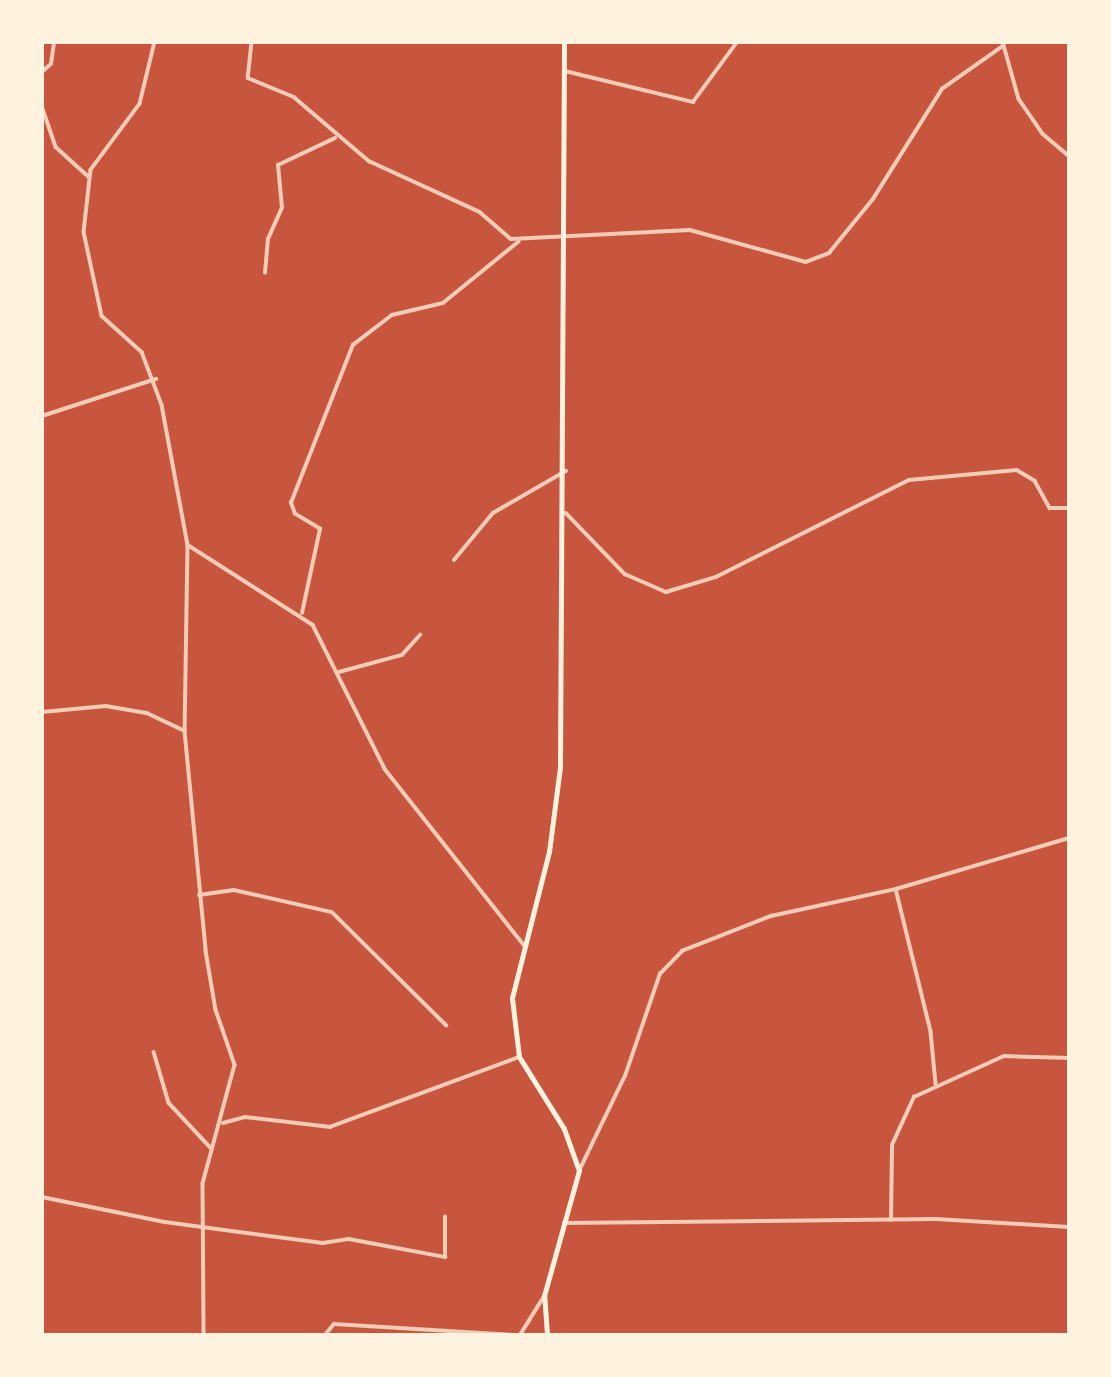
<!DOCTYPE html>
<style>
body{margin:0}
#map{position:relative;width:1111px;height:1377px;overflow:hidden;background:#c8553d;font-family:Figtree,sans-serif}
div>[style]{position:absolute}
.minor>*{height:3.5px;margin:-1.75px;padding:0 1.75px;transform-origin:1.75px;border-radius:1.75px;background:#f1ccb7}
.secondary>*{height:4.5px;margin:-2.25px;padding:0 2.25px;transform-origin:2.25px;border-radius:2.25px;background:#fff3e0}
span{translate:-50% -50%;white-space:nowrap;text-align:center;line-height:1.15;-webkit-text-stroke:5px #fff3e0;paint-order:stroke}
.frame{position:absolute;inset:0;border:44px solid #fff3e0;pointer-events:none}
</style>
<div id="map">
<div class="minor">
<div style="left:155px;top:42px;width:64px;rotate:103.6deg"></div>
<div style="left:140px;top:104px;width:82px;rotate:126.6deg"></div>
<div style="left:91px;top:170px;width:62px;rotate:96.4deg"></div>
<div style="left:84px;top:232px;width:86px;rotate:77.9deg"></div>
<div style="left:102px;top:316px;width:54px;rotate:42deg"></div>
<div style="left:142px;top:352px;width:57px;rotate:69.3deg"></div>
<div style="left:162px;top:405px;width:142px;rotate:79.5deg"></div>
<div style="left:188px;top:545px;width:186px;rotate:90.9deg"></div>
<div style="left:252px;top:42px;width:36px;rotate:96deg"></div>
<div style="left:248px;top:78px;width:50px;rotate:22.4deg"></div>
<div style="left:294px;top:97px;width:99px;rotate:40.5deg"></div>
<div style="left:369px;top:161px;width:122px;rotate:24.7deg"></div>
<div style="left:480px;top:212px;width:41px;rotate:41.1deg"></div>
<div style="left:511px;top:239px;width:179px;rotate:-2.9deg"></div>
<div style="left:690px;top:230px;width:120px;rotate:15.4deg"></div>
<div style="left:806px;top:262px;width:25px;rotate:-21deg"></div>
<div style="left:829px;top:253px;width:70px;rotate:-50.8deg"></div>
<div style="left:873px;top:199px;width:130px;rotate:-57.9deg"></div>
<div style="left:942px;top:89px;width:75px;rotate:-35.2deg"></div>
<div style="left:1003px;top:42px;width:59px;rotate:74.3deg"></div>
<div style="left:1019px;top:99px;width:42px;rotate:55.6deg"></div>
<div style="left:1043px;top:134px;width:34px;rotate:40deg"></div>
<div style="left:565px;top:71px;width:132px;rotate:13.6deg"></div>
<div style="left:693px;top:102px;width:74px;rotate:-53.7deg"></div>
<div style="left:42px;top:72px;width:12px;rotate:-42deg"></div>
<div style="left:51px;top:64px;width:22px;rotate:-82deg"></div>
<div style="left:42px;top:106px;width:43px;rotate:71.1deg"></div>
<div style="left:56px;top:147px;width:45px;rotate:42.3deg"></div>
<div style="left:265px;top:273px;width:34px;rotate:-85deg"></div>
<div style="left:268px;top:239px;width:34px;rotate:-66deg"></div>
<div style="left:282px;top:208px;width:43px;rotate:-95.3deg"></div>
<div style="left:278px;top:165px;width:63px;rotate:-25.3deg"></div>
<div style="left:42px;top:416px;width:120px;rotate:-18deg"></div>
<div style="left:566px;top:513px;width:85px;rotate:46deg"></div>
<div style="left:625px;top:574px;width:45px;rotate:23.7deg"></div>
<div style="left:666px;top:592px;width:52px;rotate:-16.7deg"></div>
<div style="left:716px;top:577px;width:216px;rotate:-26.7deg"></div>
<div style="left:909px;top:480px;width:108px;rotate:-5.3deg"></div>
<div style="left:1017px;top:470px;width:21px;rotate:31deg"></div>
<div style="left:1035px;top:481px;width:31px;rotate:61deg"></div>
<div style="left:1050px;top:508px;width:19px"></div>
<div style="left:188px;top:545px;width:148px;rotate:32.6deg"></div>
<div style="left:313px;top:625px;width:161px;rotate:63.4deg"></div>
<div style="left:385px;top:769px;width:224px;rotate:51.7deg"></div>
<div style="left:454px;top:560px;width:61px;rotate:-50.3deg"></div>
<div style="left:493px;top:513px;width:84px;rotate:-29.9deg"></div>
<div style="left:302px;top:613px;width:86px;rotate:-77.9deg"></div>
<div style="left:320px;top:529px;width:29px;rotate:-149deg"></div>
<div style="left:295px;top:514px;width:12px;rotate:-110deg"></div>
<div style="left:291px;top:503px;width:170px;rotate:-68.6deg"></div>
<div style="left:353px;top:345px;width:49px;rotate:-37.6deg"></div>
<div style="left:392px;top:315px;width:52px;rotate:-13.2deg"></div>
<div style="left:443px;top:303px;width:97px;rotate:-39.1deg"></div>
<div style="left:339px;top:672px;width:65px;rotate:-15.1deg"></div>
<div style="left:402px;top:655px;width:27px;rotate:-48deg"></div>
<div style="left:42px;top:712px;width:64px;rotate:-5.4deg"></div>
<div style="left:106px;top:706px;width:42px;rotate:9.7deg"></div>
<div style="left:147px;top:713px;width:42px;rotate:25.3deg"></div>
<div style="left:185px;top:731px;width:221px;rotate:84.5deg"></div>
<div style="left:206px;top:951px;width:60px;rotate:80.4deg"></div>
<div style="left:216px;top:1010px;width:58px;rotate:70.9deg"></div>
<div style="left:235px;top:1065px;width:123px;rotate:105.1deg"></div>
<div style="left:203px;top:1184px;width:151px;rotate:89.6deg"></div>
<div style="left:896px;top:889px;width:147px;rotate:76.2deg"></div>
<div style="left:931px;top:1032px;width:52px;rotate:84.5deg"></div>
<div style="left:199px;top:895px;width:35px;rotate:-8deg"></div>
<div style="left:234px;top:890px;width:100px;rotate:12.7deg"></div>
<div style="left:332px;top:912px;width:161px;rotate:44.7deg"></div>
<div style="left:154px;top:1052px;width:53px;rotate:73.6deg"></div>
<div style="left:169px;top:1103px;width:60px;rotate:47deg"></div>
<div style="left:223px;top:1123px;width:23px;rotate:-15deg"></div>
<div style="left:245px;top:1117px;width:86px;rotate:6.7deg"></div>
<div style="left:330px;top:1127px;width:202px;rotate:-20.3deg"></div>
<div style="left:579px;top:1171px;width:106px;rotate:-64.2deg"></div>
<div style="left:625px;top:1076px;width:108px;rotate:-71.1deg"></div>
<div style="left:660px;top:974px;width:32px;rotate:-46deg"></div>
<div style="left:682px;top:951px;width:96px;rotate:-21.5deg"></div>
<div style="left:771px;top:916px;width:128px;rotate:-12.2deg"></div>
<div style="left:896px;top:889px;width:180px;rotate:-16.4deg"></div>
<div style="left:42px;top:1197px;width:126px;rotate:11.5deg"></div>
<div style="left:165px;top:1222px;width:159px;rotate:7.6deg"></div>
<div style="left:323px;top:1243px;width:26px;rotate:-9deg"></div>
<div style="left:349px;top:1239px;width:98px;rotate:10.6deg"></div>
<div style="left:445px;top:1257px;width:40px;rotate:-90deg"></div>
<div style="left:891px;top:1220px;width:75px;rotate:-89.2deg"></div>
<div style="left:892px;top:1145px;width:53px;rotate:-65.4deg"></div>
<div style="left:914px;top:1097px;width:99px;rotate:-24.5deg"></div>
<div style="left:1004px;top:1056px;width:65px;rotate:1.8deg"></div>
<div style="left:564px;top:1223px;width:372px;rotate:-0.6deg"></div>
<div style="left:936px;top:1219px;width:133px;rotate:3.4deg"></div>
<div style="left:325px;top:1335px;width:14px;rotate:-51deg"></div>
<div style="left:334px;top:1324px;width:180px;rotate:3.5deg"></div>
<div style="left:520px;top:1335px;width:44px;rotate:-58.1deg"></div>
</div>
<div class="secondary">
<div style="left:547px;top:1335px;width:39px;rotate:-94deg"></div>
<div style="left:544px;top:1296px;width:130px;rotate:-74.4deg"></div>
<div style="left:579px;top:1171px;width:45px;rotate:-109.7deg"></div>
<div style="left:564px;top:1129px;width:85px;rotate:-122deg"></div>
<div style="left:519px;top:1057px;width:59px;rotate:-96.8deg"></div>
<div style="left:512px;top:998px;width:151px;rotate:-75.8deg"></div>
<div style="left:549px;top:852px;width:86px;rotate:-82.6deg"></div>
<div style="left:560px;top:767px;width:725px;rotate:-89.68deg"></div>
</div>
<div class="frame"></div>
</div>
